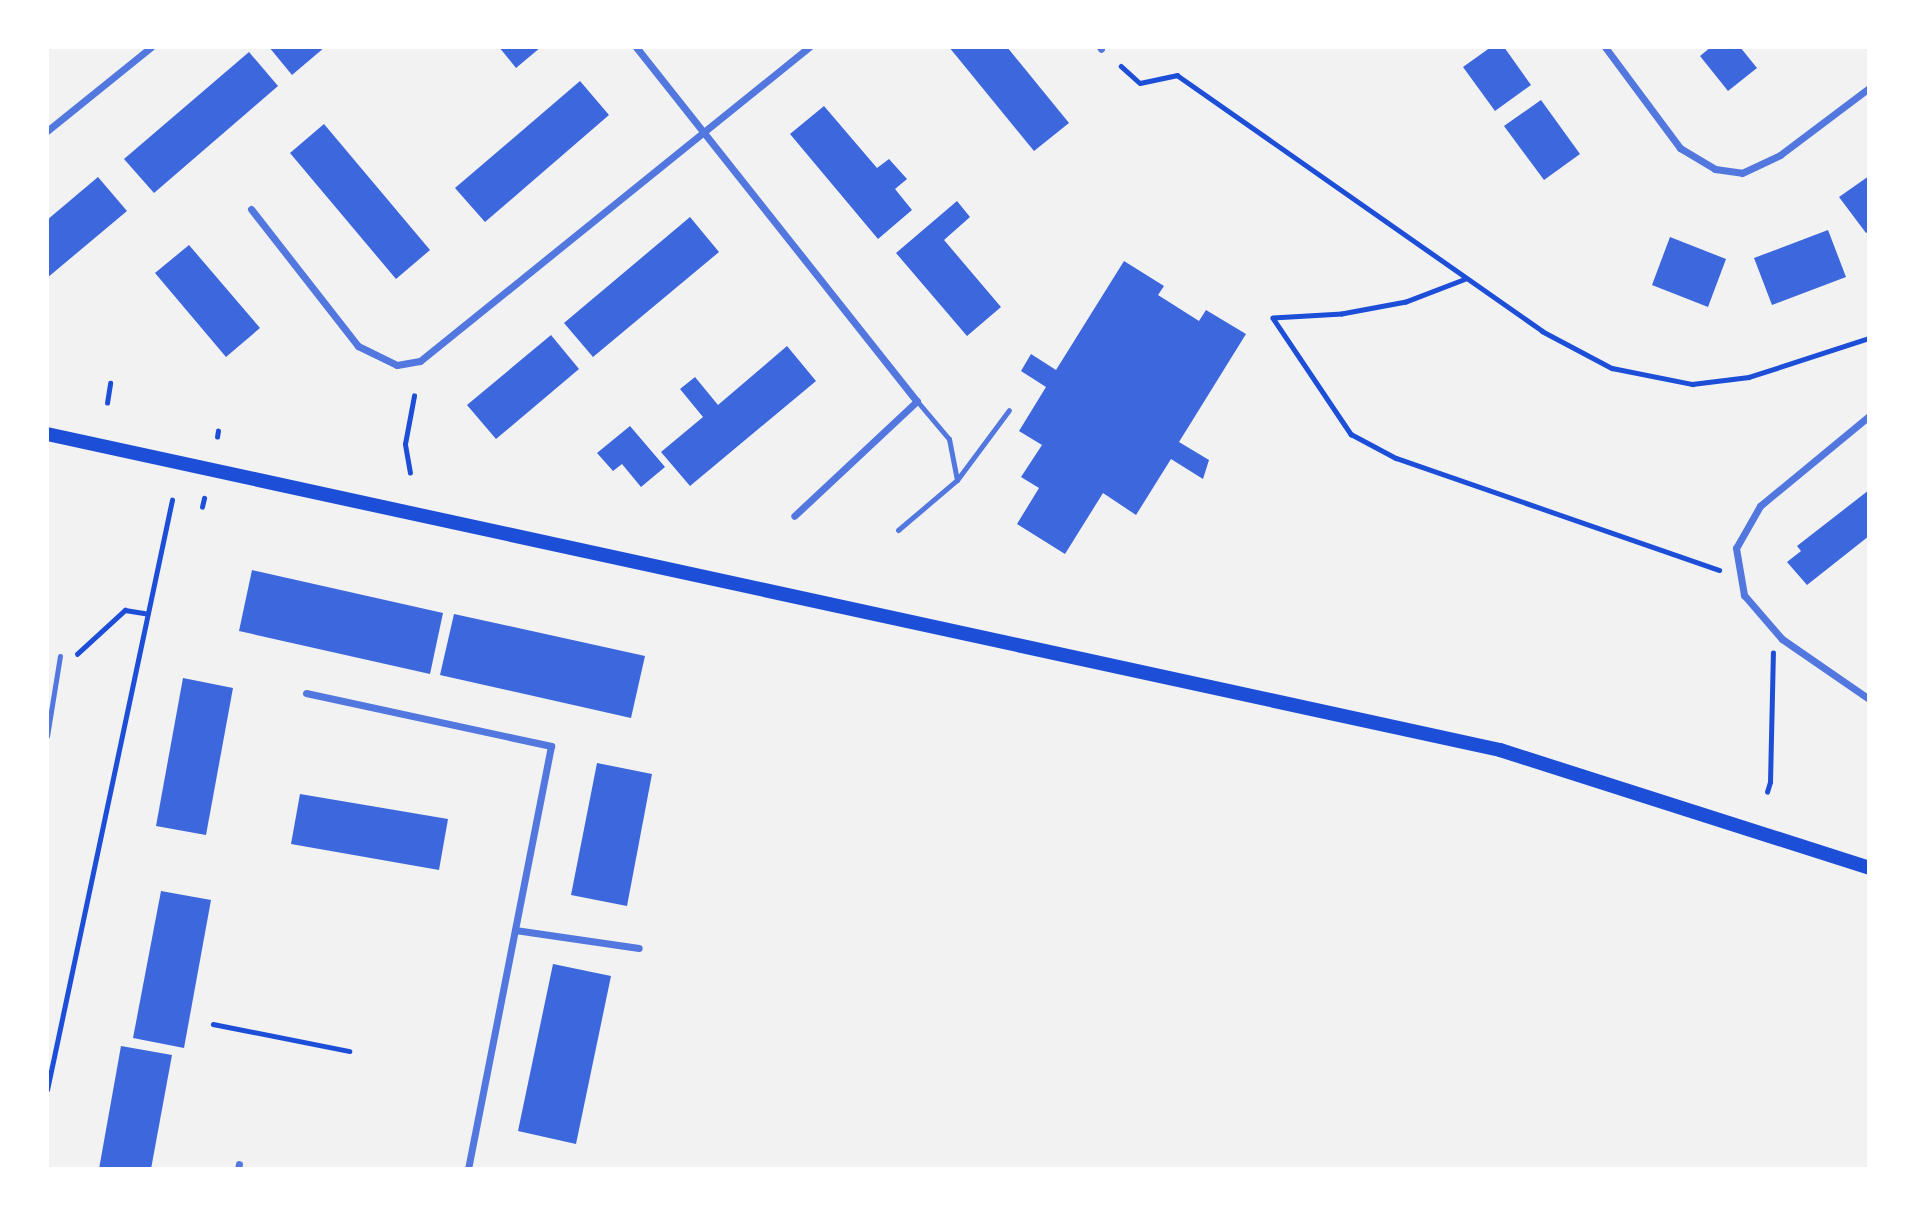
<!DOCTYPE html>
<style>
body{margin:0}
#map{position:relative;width:1916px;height:1216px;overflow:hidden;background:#f2f2f2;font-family:"DejaVu Sans",sans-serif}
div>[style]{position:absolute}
.building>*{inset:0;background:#3d67dc}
.path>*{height:4.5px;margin:-2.25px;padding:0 2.25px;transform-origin:2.25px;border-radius:2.25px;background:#1d4ed8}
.service>*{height:5px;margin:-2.5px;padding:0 2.5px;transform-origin:2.5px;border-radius:2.5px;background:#5277de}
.minor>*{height:7px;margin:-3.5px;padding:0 3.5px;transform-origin:3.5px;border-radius:3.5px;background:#5277de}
.secondary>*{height:14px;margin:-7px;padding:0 7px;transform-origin:7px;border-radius:7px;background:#1d4ed8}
span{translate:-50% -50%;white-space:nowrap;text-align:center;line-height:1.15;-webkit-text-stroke:5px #fff;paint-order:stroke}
.frame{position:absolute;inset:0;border:49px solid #fff;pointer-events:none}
</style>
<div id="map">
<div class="building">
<div style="clip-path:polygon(269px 47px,325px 47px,292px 75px)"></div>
<div style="clip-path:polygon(499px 47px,541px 47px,516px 68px)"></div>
<div style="clip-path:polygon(949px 47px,1007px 47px,1069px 123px,1034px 151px)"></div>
<div style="clip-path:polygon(1491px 47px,1504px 47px,1531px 85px,1495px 111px,1463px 67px)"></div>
<div style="clip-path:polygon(1711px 47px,1740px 47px,1757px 68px,1728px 91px,1700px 56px)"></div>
<div style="clip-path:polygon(249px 52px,278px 86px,154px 193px,124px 159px)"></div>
<div style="clip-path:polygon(580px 81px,609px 115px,485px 222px,455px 188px)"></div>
<div style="clip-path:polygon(1541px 100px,1580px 154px,1544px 180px,1504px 126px)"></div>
<div style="clip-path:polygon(824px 106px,877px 168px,889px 159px,907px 179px,895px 189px,912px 210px,878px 239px,790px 134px)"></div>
<div style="clip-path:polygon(324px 124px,430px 250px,396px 279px,290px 153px)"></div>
<div style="clip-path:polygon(1869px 176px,1869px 231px,1866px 233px,1839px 197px)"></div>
<div style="clip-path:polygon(98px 177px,127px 211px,47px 278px,47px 220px)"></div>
<div style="clip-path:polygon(957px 201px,970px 217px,944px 240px,1001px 307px,967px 336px,896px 253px)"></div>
<div style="clip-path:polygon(690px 217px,719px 252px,593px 357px,564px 323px)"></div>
<div style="clip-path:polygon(1828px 230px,1846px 277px,1772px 305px,1754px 258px)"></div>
<div style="clip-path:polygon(1670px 237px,1726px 259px,1708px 307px,1652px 285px)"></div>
<div style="clip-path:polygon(189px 245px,260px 328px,226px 357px,155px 273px)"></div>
<div style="clip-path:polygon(1124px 261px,1164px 286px,1158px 295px,1199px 321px,1206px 310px,1246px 334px,1179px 442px,1209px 460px,1203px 479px,1171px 459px,1136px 515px,1103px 493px,1065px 554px,1017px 524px,1039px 488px,1021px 477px,1042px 445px,1019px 431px,1046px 387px,1021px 371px,1031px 354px,1056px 370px)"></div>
<div style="clip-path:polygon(551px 335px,579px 369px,496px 439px,467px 405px)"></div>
<div style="clip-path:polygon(787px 346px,816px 381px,690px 486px,661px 452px,703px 417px,680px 389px,695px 377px,718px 405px)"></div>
<div style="clip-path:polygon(630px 426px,665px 467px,641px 487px,622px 464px,613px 471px,597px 453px)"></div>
<div style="clip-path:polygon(1869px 490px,1869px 536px,1807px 585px,1787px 562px,1801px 551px,1797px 546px)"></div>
<div style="clip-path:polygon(252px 570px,443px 613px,430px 674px,239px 631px)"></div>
<div style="clip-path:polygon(454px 614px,645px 656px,631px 718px,440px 675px)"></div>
<div style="clip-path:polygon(183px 678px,233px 688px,206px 835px,156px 826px)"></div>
<div style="clip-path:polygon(597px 763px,652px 774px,627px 906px,571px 895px)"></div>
<div style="clip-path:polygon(300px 794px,448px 819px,439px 870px,291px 844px)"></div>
<div style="clip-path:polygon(161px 891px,211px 900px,184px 1048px,133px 1038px)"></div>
<div style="clip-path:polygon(553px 964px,611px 976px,576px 1144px,518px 1131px)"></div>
<div style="clip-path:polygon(121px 1046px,172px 1055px,151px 1169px,99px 1169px)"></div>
</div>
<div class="path">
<div style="left:1121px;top:66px;width:25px;rotate:42deg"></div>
<div style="left:1140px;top:83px;width:38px;rotate:-12deg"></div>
<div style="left:1177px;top:75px;width:446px;rotate:35deg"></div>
<div style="left:1542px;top:331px;width:79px;rotate:27.9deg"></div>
<div style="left:1612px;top:368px;width:82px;rotate:11.3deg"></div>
<div style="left:1692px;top:384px;width:57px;rotate:-7deg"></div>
<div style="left:1749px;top:377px;width:126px;rotate:-18deg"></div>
<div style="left:1466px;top:279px;width:64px;rotate:159deg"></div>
<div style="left:1406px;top:302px;width:65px;rotate:169.4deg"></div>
<div style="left:1342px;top:314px;width:69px;rotate:176.7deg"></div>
<div style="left:1273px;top:318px;width:140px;rotate:56.1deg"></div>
<div style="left:1351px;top:434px;width:51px;rotate:28.1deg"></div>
<div style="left:1396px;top:458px;width:342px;rotate:19.1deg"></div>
<div style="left:107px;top:403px;width:20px;rotate:-81deg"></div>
<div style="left:217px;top:437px;width:6px;rotate:-81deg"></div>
<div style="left:410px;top:473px;width:29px;rotate:-100deg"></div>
<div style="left:405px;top:444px;width:49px;rotate:-79.4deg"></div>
<div style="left:202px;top:507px;width:9px;rotate:-77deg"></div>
<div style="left:77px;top:654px;width:65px;rotate:-42.5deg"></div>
<div style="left:125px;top:610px;width:20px;rotate:9deg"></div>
<div style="left:1767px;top:792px;width:10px;rotate:-73deg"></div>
<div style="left:1770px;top:782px;width:129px;rotate:-88.7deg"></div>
<div style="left:213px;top:1024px;width:139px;rotate:11.2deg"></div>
<div style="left:47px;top:1090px;width:603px;rotate:-78.04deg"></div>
</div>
<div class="service">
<div style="left:957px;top:480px;width:87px;rotate:-53.4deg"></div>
<div style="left:898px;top:530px;width:77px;rotate:-40.3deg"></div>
<div style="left:957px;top:480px;width:42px;rotate:-101deg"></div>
<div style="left:949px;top:439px;width:50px;rotate:-130.1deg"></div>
<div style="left:47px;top:736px;width:81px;rotate:-80.8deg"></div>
</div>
<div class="minor">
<div style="left:636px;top:47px;width:452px;rotate:51.6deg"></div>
<div style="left:917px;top:401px;width:168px;rotate:136.9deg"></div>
<div style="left:1100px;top:47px;width:2px;rotate:63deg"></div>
<div style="left:1605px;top:47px;width:126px;rotate:53.4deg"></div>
<div style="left:1680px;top:148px;width:41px;rotate:31deg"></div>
<div style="left:1715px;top:169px;width:27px;rotate:8deg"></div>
<div style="left:1742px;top:173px;width:42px;rotate:-25.3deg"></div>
<div style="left:1780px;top:155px;width:111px;rotate:-37deg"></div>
<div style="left:47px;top:131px;width:134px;rotate:-38.9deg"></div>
<div style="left:251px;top:209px;width:174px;rotate:52deg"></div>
<div style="left:358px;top:346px;width:43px;rotate:26deg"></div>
<div style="left:397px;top:365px;width:23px;rotate:-10deg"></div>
<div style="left:420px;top:361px;width:500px;rotate:-38.9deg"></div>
<div style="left:1869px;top:416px;width:141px;rotate:140.5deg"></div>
<div style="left:1760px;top:506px;width:48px;rotate:119.7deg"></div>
<div style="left:1736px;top:548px;width:48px;rotate:80.3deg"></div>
<div style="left:1744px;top:595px;width:58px;rotate:49.2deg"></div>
<div style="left:1782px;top:639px;width:106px;rotate:34.6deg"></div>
<div style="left:306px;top:693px;width:251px;rotate:12.2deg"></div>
<div style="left:551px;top:746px;width:431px;rotate:101.1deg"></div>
<div style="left:515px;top:930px;width:125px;rotate:8.3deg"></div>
<div style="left:238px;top:1169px;width:5px;rotate:-79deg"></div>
</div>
<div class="secondary">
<div style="left:47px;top:434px;width:1487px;rotate:12.27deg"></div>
<div style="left:1500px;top:750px;width:387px;rotate:17.7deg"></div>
</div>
<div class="frame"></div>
</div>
